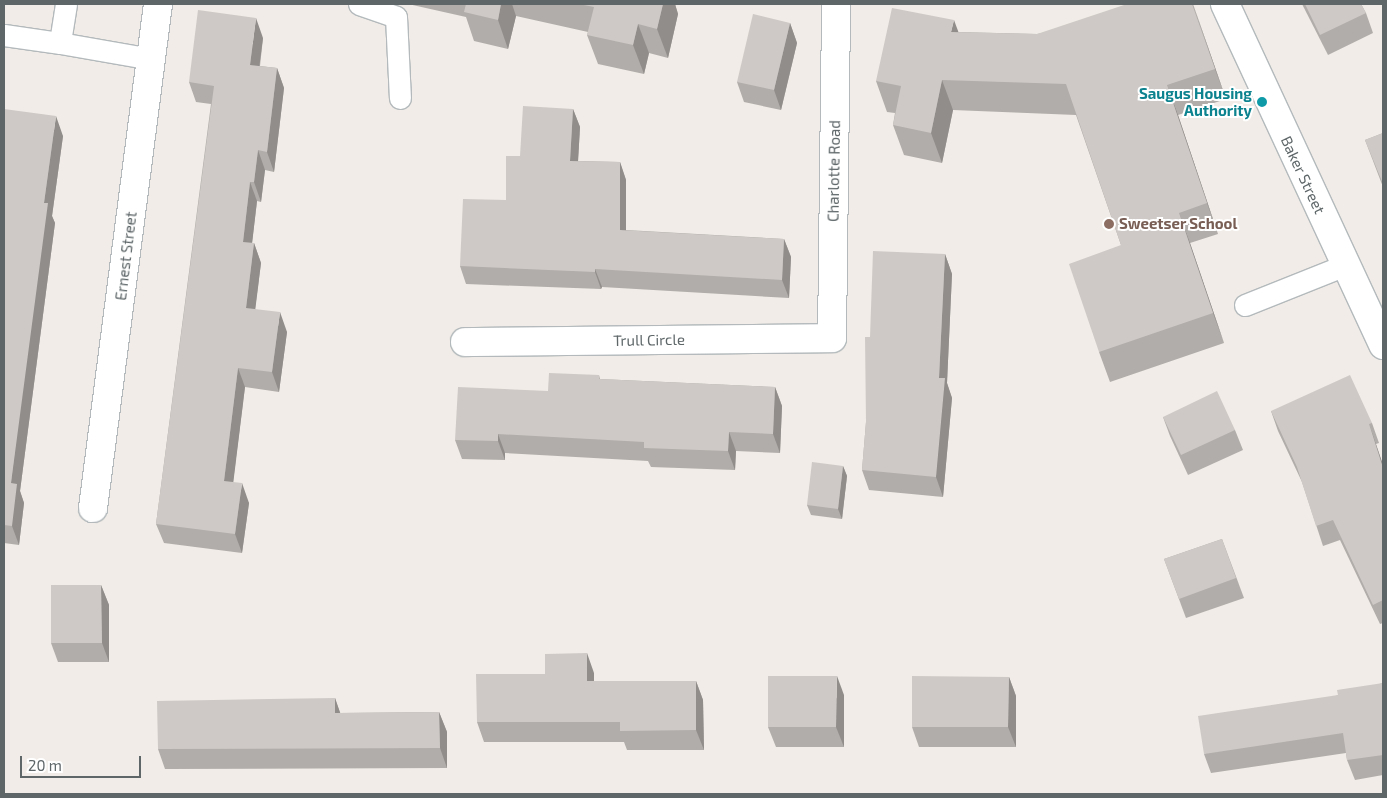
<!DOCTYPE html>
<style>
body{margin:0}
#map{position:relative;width:1387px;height:798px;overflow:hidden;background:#f1ece7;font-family:"Exo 2",sans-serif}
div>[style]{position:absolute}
.roads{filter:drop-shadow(1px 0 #b4babc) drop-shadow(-1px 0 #b4babc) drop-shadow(0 1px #b4babc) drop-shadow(0 -1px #b4babc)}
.service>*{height:21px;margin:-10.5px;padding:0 10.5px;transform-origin:10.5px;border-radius:10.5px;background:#fff}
.minor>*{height:28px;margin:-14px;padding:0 14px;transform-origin:14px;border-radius:14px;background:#fff}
.wall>*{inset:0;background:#b1adaa}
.shaded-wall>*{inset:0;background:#908d8b}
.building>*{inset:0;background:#cec9c6}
.dots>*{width:14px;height:14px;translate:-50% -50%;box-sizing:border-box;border:2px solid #fff;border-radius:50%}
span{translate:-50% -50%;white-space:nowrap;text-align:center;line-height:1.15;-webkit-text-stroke:4px #fff;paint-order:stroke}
.culture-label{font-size:15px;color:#0d838f;font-weight:700}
.right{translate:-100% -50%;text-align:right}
.street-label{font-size:15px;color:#5e6668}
.education-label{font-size:15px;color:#785e54;font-weight:700}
.left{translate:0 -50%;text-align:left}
.frame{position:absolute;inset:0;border:5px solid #5e6668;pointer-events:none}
.scale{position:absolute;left:20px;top:756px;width:121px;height:22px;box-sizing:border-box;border:2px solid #5e6668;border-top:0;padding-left:6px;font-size:15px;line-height:18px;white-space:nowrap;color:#5e6668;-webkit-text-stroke:4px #fff;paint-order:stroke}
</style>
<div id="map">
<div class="roads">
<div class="service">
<div style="left:66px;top:4px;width:39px;rotate:99deg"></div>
<div style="left:60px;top:43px;width:93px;rotate:9.9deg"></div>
<div style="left:359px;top:4px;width:39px;rotate:19deg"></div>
<div style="left:396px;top:17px;width:81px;rotate:87.2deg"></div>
<div style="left:4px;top:35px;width:57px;rotate:8.1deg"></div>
<div style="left:1245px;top:305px;width:108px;rotate:-21.8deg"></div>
</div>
<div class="minor">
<div style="left:1225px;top:4px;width:376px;rotate:65.1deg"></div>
<div style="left:465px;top:342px;width:367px;rotate:-0.6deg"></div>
<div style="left:832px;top:338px;width:334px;rotate:-89.3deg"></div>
<div style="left:93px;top:508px;width:508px;rotate:-82.65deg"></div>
</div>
</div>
<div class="wall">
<div style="clip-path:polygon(408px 4px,675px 4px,678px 14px,668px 58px,649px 53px,644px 74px,598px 64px,587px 35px,588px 32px,516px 16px,508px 49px,474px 41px,466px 17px)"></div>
<div style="clip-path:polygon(1193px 4px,1226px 99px,1178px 115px,1218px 234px,1190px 243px,1224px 343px,1110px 382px,1099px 352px,1121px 245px,1076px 115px,953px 110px,942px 163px,904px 155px,893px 125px,895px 113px,887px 112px,876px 81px,958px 32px,1037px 34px)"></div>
<div style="clip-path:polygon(1302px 4px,1361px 4px,1366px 13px,1373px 33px,1328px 55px)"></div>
<div style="clip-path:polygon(790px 23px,797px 43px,781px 110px,744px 102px,737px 82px)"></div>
<div style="clip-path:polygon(263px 38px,260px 66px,277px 68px,284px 88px,274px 172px,265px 170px,261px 202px,257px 201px,252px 243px,254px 243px,261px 263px,255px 309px,287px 332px,279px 392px,245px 387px,233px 482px,249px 503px,242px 553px,164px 543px,156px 524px,211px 104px,196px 102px,189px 82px)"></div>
<div style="clip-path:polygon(4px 107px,5px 110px,63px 136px,52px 216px,55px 223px,20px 491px,24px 503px,19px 545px,4px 543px)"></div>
<div style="clip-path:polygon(573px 109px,580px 127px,578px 161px,620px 162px,626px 180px,626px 230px,784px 239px,791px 257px,789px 298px,602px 287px,601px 289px,466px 284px,460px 266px,506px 200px,520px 156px)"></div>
<div style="clip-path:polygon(1383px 133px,1383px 187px,1365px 140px)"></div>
<div style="clip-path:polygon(945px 254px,952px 274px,947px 383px,952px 398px,943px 497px,869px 490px,862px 470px,866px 422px,870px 337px)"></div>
<div style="clip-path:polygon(599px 375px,600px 379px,775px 387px,782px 406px,780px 453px,736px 451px,735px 470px,651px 467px,648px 461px,505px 453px,505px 460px,462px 459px,455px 440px,548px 391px)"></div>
<div style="clip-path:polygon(1271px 411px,1372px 423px,1379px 443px,1376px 444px,1383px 465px,1383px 623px,1380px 624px,1340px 540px,1323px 546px,1302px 482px,1278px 431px)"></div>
<div style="clip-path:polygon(1163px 417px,1235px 430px,1243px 450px,1188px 475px,1170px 436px)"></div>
<div style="clip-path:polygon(843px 466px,847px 476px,842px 519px,811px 515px,807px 505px)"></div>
<div style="clip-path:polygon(1222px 539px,1244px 598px,1186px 618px,1164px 559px)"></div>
<div style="clip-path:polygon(101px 585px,109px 605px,109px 662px,58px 662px,51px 643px)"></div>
<div style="clip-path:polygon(594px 673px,594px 681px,696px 681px,703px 700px,704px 750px,627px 750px,624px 742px,484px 742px,477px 722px)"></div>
<div style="clip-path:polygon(1009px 677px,1016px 696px,1016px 747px,919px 747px,912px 727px)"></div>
<div style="clip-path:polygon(1383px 683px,1383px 775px,1355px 780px,1347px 760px,1346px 753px,1211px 773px,1204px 754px,1338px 695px)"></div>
<div style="clip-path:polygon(844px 695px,844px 747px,776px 747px,768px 727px)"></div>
<div style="clip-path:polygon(335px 698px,340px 713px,439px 712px,447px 732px,447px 768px,165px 769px,158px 749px)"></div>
</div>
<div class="shaded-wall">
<div style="clip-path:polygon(501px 4px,512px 4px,516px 16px,508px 49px,498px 20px)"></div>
<div style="clip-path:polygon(663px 4px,675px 4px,678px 14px,668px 58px,657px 29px)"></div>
<div style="clip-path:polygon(1193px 4px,1226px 99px,1215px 69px)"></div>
<div style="clip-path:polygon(256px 18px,263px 38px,257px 84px,250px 65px)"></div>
<div style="clip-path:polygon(954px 20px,965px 50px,951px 32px)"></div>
<div style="clip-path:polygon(790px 23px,797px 43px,781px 110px,774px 90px)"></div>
<div style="clip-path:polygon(638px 24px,649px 53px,644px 74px,633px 45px)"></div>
<div style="clip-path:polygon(277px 68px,284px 88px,274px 172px,267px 152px)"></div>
<div style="clip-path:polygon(942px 80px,953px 110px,942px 163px,931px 133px)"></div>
<div style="clip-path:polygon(1167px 85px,1178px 115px,1218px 234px,1207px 203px)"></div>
<div style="clip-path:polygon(573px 109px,580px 127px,577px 179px,570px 161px)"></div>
<div style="clip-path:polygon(56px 116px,63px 136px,52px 216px,55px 223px,20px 491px,24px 503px,19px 545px,12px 526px,11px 483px,44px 203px)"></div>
<div style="clip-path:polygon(258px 150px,265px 170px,261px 202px,254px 182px)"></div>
<div style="clip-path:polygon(620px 162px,626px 180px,626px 248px,620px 230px)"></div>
<div style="clip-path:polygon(250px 182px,257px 201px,250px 261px,243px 242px)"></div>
<div style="clip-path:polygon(1179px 213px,1190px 243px,1224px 343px,1213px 313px)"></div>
<div style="clip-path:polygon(784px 239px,791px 257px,789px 298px,782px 280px)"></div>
<div style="clip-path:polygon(254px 243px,261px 263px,253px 328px,246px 308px)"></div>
<div style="clip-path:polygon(945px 254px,952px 274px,947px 383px,952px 398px,943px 497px,936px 477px,939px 378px)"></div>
<div style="clip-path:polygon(595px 269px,602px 287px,601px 289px,595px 272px)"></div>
<div style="clip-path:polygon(280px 312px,287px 332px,279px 392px,272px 372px)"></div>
<div style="clip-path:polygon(238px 368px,245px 387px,231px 501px,224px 481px)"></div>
<div style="clip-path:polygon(775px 387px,782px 406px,780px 453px,773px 434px)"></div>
<div style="clip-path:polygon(1369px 424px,1383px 465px,1383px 468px)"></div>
<div style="clip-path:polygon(729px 432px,736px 451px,735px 470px,728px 451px)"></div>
<div style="clip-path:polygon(498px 434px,505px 453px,505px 460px,498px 441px)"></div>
<div style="clip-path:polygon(843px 466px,847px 476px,842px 519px,838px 509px)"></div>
<div style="clip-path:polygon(242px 483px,249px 503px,242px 553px,235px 534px)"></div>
<div style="clip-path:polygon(101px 585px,109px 605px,109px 662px,102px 643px)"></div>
<div style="clip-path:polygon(587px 653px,594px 673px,594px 701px,587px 681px)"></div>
<div style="clip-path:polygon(837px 676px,844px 695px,844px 747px,836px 727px)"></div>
<div style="clip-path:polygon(1009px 677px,1016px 696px,1016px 747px,1008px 727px)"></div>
<div style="clip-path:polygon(696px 681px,703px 700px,704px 750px,696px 730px)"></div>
<div style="clip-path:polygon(335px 698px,342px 718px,335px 713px)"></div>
<div style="clip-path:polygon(439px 712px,447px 732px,447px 768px,440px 748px)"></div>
</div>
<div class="building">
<div style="clip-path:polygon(466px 4px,501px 4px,498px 20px,464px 12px)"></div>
<div style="clip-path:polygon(579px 4px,663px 4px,657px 29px,638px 24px,633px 45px,587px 35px,594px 7px)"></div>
<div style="clip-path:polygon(1127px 4px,1192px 4px,1215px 69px,1167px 85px,1207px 203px,1179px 213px,1213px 313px,1099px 352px,1069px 264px,1121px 245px,1066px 84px,942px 80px,931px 133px,893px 125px,901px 86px,876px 81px,892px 8px,954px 20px,951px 32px,1037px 34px)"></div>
<div style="clip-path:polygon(1305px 4px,1361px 4px,1366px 13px,1320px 35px)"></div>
<div style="clip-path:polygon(198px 10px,256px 18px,250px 65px,277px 68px,267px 152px,258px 150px,254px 182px,250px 182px,243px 242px,254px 243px,246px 308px,280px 312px,272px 372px,238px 368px,224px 481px,242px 483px,235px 534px,156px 524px,214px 86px,189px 82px)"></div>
<div style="clip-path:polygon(753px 14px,790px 23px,774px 90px,737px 82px)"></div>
<div style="clip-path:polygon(523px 106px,573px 109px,570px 161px,620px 162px,620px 230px,784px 239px,782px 280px,595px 269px,595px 272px,460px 266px,463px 199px,506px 200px,506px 156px,520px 156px)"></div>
<div style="clip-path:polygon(4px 109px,56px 116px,44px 203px,48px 203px,11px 483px,17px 484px,12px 526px,4px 525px)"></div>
<div style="clip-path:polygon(1383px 133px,1383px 184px,1365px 140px)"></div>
<div style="clip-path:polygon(873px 251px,945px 254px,939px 378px,945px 378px,936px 477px,862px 470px,866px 422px,865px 337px,870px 337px)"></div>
<div style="clip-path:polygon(549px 373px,599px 375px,599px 379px,775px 387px,773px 434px,729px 432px,728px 451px,644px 448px,644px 442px,498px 434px,498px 441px,455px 440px,458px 387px,548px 391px)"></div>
<div style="clip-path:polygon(1350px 375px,1372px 423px,1369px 424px,1383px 468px,1383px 600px,1373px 605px,1333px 520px,1316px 526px,1297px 467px,1271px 411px)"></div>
<div style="clip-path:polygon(1217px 391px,1235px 430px,1181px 455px,1163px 417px)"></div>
<div style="clip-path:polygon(812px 462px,843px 466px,838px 509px,807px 505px)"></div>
<div style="clip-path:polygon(1222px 539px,1236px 578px,1179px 599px,1164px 559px)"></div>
<div style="clip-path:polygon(51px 585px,101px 585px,102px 643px,51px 643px)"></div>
<div style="clip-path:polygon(587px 653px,587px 681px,696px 681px,696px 730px,620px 731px,620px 722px,477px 722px,476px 674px,545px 674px,545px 654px)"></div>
<div style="clip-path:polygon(768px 676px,837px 676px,836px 727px,768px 727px)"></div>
<div style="clip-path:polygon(912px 676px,1009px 677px,1008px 727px,912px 727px)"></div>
<div style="clip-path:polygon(1383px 683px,1383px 755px,1347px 760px,1343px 733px,1204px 754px,1198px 716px,1338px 695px,1337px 690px)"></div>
<div style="clip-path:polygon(335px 698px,335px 713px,439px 712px,440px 748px,158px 749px,157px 701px)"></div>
</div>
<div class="dots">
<div style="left:1262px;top:102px;background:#0f9aa8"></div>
<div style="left:1109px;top:224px;background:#8d6e63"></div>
</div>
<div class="culture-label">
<span class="right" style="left:1252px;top:102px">Saugus Housing<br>Authority</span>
</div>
<div class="street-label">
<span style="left:834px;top:171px;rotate:-89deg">Charlotte Road</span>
<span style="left:1303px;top:175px;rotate:65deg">Baker Street</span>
<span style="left:126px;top:256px;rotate:-83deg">Ernest Street</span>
<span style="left:649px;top:340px;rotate:-1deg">Trull Circle</span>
</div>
<div class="education-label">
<span class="left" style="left:1119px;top:224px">Sweetser School</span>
</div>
<div class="frame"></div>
<div class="scale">20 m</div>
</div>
